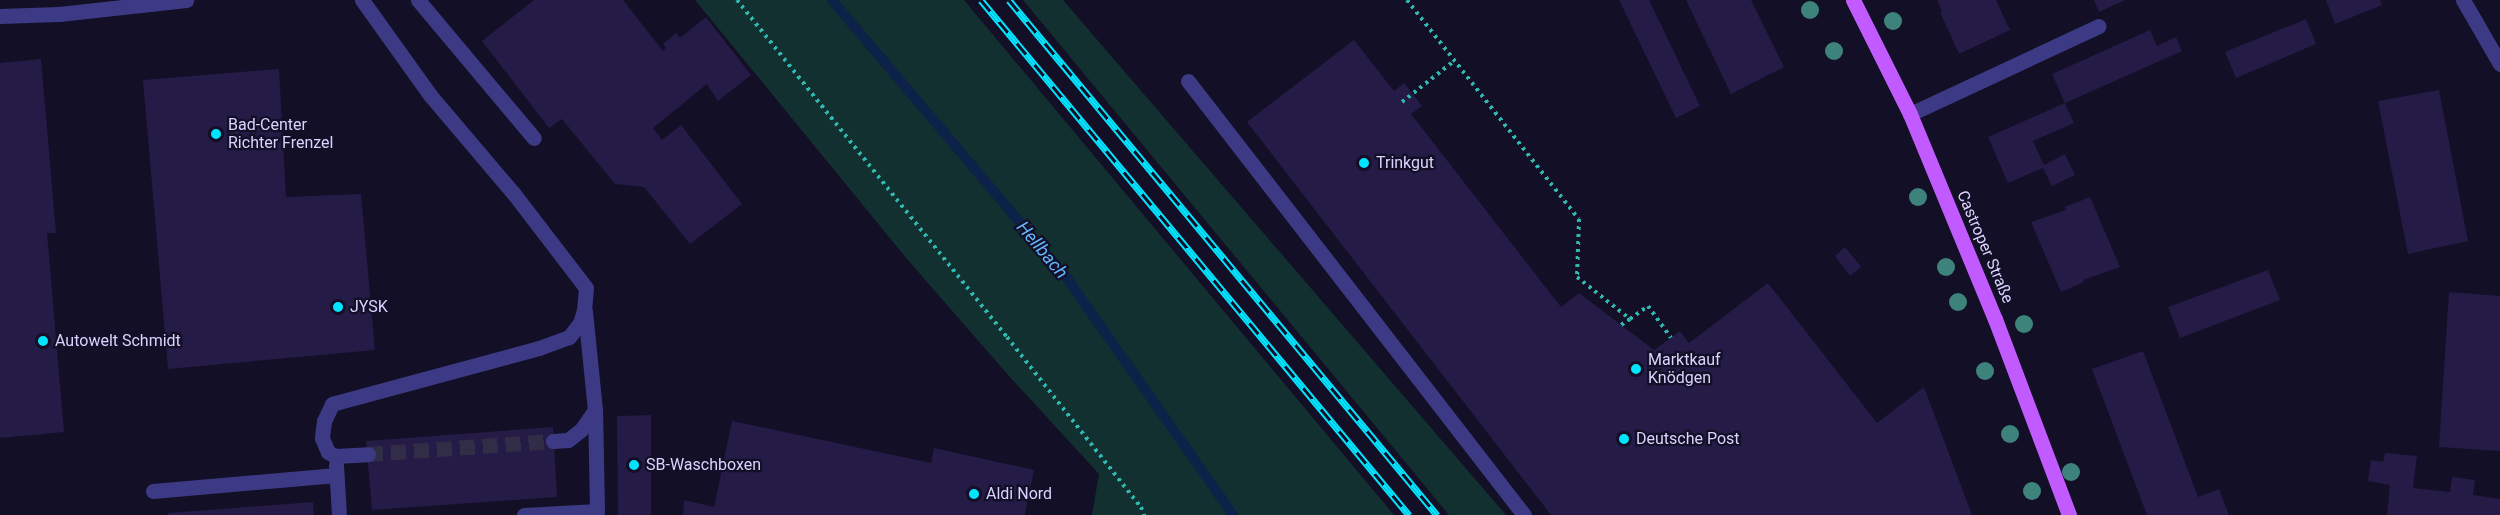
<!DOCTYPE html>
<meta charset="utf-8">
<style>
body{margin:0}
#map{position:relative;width:2500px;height:515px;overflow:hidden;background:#130f26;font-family:Roboto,sans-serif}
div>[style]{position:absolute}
.green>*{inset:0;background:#12302f}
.stream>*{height:10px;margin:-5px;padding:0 5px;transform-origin:5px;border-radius:5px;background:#0c2248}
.building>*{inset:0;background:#241b47}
.minor-tunnel>*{height:15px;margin-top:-7.5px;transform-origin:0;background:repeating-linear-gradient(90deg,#312d47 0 15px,transparent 0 23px)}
.path>*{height:4px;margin-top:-2px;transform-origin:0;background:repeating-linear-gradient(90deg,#2fb8b0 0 3px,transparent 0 7.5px)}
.minor>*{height:15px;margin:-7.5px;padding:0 7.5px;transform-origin:7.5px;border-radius:7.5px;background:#3d3a85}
.major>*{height:15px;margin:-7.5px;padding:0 7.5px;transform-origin:7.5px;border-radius:7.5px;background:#c25bff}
.rail>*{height:7px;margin-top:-3.5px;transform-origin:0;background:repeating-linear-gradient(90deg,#130f26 0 14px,#00e5ff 0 28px);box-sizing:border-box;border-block:2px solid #00e5ff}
.trees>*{width:18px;height:18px;margin:-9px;border-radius:50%;background:#3d827b}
.dots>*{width:16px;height:16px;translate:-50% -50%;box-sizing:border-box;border:3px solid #130f26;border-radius:50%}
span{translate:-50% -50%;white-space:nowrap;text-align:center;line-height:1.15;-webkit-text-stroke:4.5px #130f26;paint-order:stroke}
.poi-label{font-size:16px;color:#d9d4ff}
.left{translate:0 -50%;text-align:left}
.street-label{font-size:16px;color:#d9d4ff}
.water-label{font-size:18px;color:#62b6ff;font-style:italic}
</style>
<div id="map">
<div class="green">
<div style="clip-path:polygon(695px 0,964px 0,1394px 515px,1092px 515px,1099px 474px,1009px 376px,907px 259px)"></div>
<div style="clip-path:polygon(1023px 0,1063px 0,1506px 515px,1449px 515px)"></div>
</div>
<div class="stream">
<div style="left:832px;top:0;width:363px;rotate:49.8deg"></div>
<div style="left:1066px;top:277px;width:291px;rotate:54.9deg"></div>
</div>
<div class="building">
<div style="clip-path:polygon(534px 0,623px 0,663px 51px,666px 48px,663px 44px,676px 33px,680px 38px,706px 17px,751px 75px,718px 101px,707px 84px,653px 128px,662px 140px,681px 125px,742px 204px,690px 244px,644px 187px,615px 184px,562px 119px,549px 128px,482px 41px)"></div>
<div style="clip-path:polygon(1619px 0,1649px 0,1700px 106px,1676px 118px)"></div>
<div style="clip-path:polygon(1686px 0,1751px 0,1784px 67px,1731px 94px)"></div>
<div style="clip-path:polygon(1937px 0,1996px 0,2010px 30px,1959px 54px,1940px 12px,1942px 11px)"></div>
<div style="clip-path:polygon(2094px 0,2125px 0,2099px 12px)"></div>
<div style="clip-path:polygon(2326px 0,2380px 0,2382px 5px,2335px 24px)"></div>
<div style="clip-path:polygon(2306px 19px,2316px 44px,2236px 78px,2225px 52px)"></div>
<div style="clip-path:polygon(2150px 30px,2157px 46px,2176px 37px,2182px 51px,2065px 103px,2052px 74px)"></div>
<div style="clip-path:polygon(1354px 40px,1394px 91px,1404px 83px,1422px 106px,1411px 114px,1561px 307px,1579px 293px,1654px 350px,1680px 331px,1689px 343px,1768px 283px,1877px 423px,1924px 387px,1972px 515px,1551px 515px,1247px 122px)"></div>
<div style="clip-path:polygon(41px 59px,56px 233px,47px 233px,64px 432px,0 438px,0 63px)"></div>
<div style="clip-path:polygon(279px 69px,286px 197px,361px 194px,375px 350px,168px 369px,143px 80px)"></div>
<div style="clip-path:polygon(2439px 90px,2468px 241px,2408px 254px,2378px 101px)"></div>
<div style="clip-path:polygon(2065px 103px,2074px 123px,2033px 141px,2044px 165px,2065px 154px,2075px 175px,2052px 186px,2043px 168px,2008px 183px,1988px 137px)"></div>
<div style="clip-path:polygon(2090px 197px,2120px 267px,2083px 280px,2084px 282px,2061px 292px,2031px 222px,2066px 210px,2065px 207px)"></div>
<div style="clip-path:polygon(1845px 247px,1861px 267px,1850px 276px,1835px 256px)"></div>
<div style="clip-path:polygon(2268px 270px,2280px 300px,2180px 338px,2168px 307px)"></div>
<div style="clip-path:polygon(2449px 292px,2500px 296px,2500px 451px,2439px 447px)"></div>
<div style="clip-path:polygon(2143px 351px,2198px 497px,2219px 489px,2229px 515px,2147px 515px,2092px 369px)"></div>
<div style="clip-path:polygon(651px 415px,651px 515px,618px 515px,617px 416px)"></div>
<div style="clip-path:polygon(732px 421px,931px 463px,934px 448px,1034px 470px,1025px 515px,683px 515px,684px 500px,714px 507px)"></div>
<div style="clip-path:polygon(553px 427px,557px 497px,372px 510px,366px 441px)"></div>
<div style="clip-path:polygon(2385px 453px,2417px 456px,2413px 488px,2450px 492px,2452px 477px,2475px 480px,2473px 495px,2500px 499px,2500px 515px,2387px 515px,2390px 485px,2368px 481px,2371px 460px,2383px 462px)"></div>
<div style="clip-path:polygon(313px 502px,314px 515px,168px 515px,168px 513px)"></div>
</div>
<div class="minor-tunnel">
<div style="left:368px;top:454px;width:185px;rotate:-4deg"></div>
</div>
<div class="path">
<div style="left:737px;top:0;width:432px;rotate:51.3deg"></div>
<div style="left:1007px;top:337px;width:216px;rotate:51.8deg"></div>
<div style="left:1141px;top:507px;width:9px;rotate:69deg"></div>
<div style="left:1407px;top:0;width:278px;rotate:51.9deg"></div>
<div style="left:1579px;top:219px;width:58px;rotate:92deg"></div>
<div style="left:1577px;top:277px;width:68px;rotate:38.4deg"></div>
<div style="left:1630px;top:319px;width:11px;rotate:146deg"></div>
<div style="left:1402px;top:102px;width:66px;rotate:-38.3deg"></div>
<div style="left:1630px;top:319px;width:22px;rotate:-36deg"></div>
<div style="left:1648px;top:306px;width:39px;rotate:54deg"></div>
</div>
<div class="minor">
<div style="left:362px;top:0;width:117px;rotate:54.4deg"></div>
<div style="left:430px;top:95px;width:130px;rotate:49.7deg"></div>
<div style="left:514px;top:194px;width:118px;rotate:52.5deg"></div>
<div style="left:586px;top:288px;width:22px;rotate:95deg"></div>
<div style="left:584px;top:310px;width:14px;rotate:107deg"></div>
<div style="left:580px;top:323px;width:18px;rotate:128deg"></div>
<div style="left:569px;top:337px;width:32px;rotate:160deg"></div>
<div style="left:539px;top:348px;width:214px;rotate:164.9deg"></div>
<div style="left:332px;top:404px;width:19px;rotate:115deg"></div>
<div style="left:324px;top:421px;width:17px;rotate:97deg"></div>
<div style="left:322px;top:438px;width:15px;rotate:67deg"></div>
<div style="left:328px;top:452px;width:8px;rotate:30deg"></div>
<div style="left:335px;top:456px;width:33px;rotate:-3deg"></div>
<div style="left:418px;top:0;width:180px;rotate:50deg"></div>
<div style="left:2463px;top:0;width:74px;rotate:60deg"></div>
<div style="left:0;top:16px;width:59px;rotate:-1.9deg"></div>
<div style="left:59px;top:14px;width:128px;rotate:-6.3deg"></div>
<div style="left:1188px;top:81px;width:549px;rotate:52.25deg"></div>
<div style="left:1910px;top:114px;width:208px;rotate:-25deg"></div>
<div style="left:553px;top:441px;width:15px;rotate:-4deg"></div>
<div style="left:568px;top:440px;width:16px;rotate:-38deg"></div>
<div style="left:581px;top:430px;width:24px;rotate:-55deg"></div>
<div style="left:336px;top:465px;width:50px;rotate:86.6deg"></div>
<div style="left:153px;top:491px;width:184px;rotate:-5deg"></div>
<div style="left:524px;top:515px;width:73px;rotate:-3.1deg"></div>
<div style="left:597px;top:511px;width:101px;rotate:-91.1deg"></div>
<div style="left:595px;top:410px;width:100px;rotate:-95.8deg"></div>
</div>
<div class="major">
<div style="left:1853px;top:0;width:127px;rotate:63.4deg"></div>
<div style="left:1910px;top:114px;width:222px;rotate:67.5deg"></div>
<div style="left:1995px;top:319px;width:210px;rotate:69.3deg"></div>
</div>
<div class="rail">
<div style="left:981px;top:0;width:670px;rotate:50.27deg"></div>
<div style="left:1009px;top:0;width:670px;rotate:50.27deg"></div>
</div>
<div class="trees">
<div style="left:1810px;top:10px"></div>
<div style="left:1893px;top:21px"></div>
<div style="left:1834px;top:51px"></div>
<div style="left:1918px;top:197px"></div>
<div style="left:1946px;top:267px"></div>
<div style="left:1958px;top:302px"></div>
<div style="left:2024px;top:324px"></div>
<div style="left:1985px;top:371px"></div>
<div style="left:2010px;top:434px"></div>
<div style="left:2071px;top:472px"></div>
<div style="left:2032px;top:491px"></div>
</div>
<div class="dots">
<div style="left:216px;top:134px;background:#00e5ff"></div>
<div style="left:1364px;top:163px;background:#00e5ff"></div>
<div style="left:338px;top:307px;background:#00e5ff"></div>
<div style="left:43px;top:341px;background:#00e5ff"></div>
<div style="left:1636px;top:369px;background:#00e5ff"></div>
<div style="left:1624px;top:439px;background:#00e5ff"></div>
<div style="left:634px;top:465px;background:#00e5ff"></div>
<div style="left:974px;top:494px;background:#00e5ff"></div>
</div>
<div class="poi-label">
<span class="left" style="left:228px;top:134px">Bad-Center<br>Richter Frenzel</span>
<span class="left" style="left:1376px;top:163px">Trinkgut</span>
<span class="left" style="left:350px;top:307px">JYSK</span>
<span class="left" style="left:55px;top:341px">Autowelt Schmidt</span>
<span class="left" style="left:1648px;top:369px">Marktkauf<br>Knödgen</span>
<span class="left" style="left:1636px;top:439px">Deutsche Post</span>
<span class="left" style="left:646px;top:465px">SB-Waschboxen</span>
<span class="left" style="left:986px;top:494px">Aldi Nord</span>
</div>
<div class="street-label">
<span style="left:1985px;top:247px;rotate:67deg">Castroper Straße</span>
</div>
<div class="water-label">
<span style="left:1042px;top:250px;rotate:50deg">Hellbach</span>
</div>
</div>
